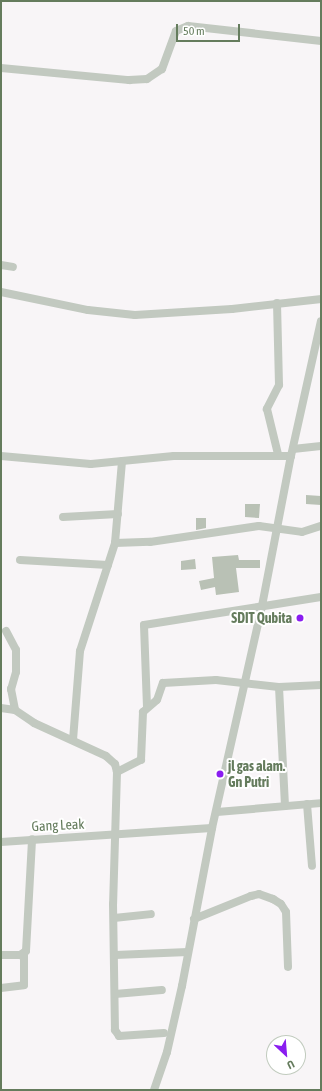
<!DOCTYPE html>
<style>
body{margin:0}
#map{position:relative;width:322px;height:1091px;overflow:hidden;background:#f8f5f7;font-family:"Asap Condensed",sans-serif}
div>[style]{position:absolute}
.building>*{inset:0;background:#b9c1b5}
.street>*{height:8px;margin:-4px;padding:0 4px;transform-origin:4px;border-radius:4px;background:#c2c9c0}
.dots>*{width:11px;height:11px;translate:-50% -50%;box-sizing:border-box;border:2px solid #fff;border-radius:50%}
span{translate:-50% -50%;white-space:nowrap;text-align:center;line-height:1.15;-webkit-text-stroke:4px #fff;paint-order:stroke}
.poi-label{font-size:14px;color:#657c5d;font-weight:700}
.right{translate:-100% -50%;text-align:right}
.left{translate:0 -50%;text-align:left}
.street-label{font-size:14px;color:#657c5d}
.frame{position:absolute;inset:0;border:2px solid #657c5d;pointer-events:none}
.north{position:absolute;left:266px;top:1035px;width:40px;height:40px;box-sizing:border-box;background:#fff;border:1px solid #c1cbbe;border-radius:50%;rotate:154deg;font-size:11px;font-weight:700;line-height:16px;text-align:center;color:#657c5d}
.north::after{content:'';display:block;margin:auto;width:14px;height:18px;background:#8a1df0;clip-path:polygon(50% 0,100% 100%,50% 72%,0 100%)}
.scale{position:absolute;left:176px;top:24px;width:64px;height:18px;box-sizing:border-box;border:2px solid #657c5d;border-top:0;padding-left:5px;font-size:12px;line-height:14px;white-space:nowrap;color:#657c5d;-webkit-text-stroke:3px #fff;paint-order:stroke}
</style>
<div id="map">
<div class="building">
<div style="clip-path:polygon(306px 495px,321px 496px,321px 505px,306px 504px)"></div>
<div style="clip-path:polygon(245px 504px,260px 504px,259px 518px,245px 517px)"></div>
<div style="clip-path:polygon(196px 518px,206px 518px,206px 528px,196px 530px)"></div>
<div style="clip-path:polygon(238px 555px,239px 560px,260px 560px,260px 568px,236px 568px,239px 592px,216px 595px,215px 587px,201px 590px,199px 581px,214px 578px,212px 557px)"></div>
<div style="clip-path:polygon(195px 559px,196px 569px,181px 570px,181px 561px)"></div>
</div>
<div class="street">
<div style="left:1px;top:68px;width:129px;rotate:5.4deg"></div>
<div style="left:129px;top:80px;width:18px;rotate:-3deg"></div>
<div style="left:147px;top:79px;width:18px;rotate:-34deg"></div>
<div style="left:162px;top:69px;width:40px;rotate:-69.8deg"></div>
<div style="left:176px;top:31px;width:13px;rotate:-23deg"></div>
<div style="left:188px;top:26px;width:134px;rotate:6.4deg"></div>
<div style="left:1px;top:265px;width:12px;rotate:9deg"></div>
<div style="left:1px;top:292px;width:89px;rotate:11.7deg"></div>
<div style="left:88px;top:310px;width:47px;rotate:6.1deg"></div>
<div style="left:135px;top:315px;width:97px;rotate:-3.5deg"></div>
<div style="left:232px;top:309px;width:90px;rotate:-6.4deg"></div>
<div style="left:277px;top:303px;width:82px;rotate:88.6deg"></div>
<div style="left:279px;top:385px;width:27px;rotate:117deg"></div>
<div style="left:267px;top:409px;width:46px;rotate:76.3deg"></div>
<div style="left:293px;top:449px;width:28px;rotate:-6deg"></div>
<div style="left:1px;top:456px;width:90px;rotate:5.1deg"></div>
<div style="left:91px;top:464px;width:83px;rotate:-5.5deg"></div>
<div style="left:174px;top:456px;width:117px"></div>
<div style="left:63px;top:517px;width:55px;rotate:-3.1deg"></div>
<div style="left:115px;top:543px;width:35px;rotate:-2deg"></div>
<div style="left:150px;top:542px;width:110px;rotate:-8.4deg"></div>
<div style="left:259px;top:526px;width:43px;rotate:7.9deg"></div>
<div style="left:302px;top:532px;width:20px;rotate:-18deg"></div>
<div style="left:20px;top:560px;width:88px;rotate:3.3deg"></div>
<div style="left:6px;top:631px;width:21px;rotate:62deg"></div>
<div style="left:16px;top:650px;width:22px;rotate:90deg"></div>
<div style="left:16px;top:672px;width:18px;rotate:106deg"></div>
<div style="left:11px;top:689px;width:21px;rotate:79deg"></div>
<div style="left:279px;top:687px;width:119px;rotate:87.1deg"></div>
<div style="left:147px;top:707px;width:82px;rotate:-92.1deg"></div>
<div style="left:144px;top:625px;width:179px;rotate:-9deg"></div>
<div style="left:1px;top:708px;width:14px;rotate:8deg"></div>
<div style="left:15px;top:710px;width:23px;rotate:34deg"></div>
<div style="left:34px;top:723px;width:79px;rotate:24.6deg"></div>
<div style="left:106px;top:756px;width:12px;rotate:42deg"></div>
<div style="left:115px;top:764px;width:8px;rotate:76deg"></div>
<div style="left:117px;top:772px;width:132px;rotate:91.7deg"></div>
<div style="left:113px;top:904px;width:126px;rotate:89.1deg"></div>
<div style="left:115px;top:1030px;width:7px;rotate:56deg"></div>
<div style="left:119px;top:1036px;width:45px;rotate:-3.8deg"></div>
<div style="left:73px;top:740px;width:89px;rotate:-85.5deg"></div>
<div style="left:80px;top:651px;width:114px;rotate:-72deg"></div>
<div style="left:115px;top:543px;width:82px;rotate:-85.1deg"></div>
<div style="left:117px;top:772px;width:27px;rotate:-27deg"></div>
<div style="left:141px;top:760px;width:48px;rotate:-87.6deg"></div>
<div style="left:143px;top:712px;width:18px;rotate:-41deg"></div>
<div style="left:157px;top:700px;width:18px;rotate:-71deg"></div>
<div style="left:163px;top:683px;width:53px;rotate:-3.2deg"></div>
<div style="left:216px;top:680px;width:63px;rotate:6.3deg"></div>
<div style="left:279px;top:687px;width:42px;rotate:-2.7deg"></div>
<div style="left:307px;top:804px;width:62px;rotate:85.4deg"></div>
<div style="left:217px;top:812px;width:104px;rotate:-4.9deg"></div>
<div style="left:1px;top:842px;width:211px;rotate:-3.8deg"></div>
<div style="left:114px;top:918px;width:37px;rotate:-6deg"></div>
<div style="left:194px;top:919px;width:61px;rotate:-22deg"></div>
<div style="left:251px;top:896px;width:8px;rotate:-14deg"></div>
<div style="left:259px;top:894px;width:15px;rotate:20deg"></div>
<div style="left:273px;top:899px;width:9px;rotate:32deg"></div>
<div style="left:281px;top:904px;width:9px;rotate:58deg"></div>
<div style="left:286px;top:912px;width:55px;rotate:87.9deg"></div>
<div style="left:1px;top:955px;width:19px"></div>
<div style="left:20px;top:955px;width:7px;rotate:-34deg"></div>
<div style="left:26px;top:951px;width:112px;rotate:-86.9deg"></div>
<div style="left:115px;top:955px;width:73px;rotate:-2.4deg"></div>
<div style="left:1px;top:988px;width:23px;rotate:-7deg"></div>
<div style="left:24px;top:985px;width:31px;rotate:-90deg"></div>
<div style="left:115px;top:994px;width:47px;rotate:-4.9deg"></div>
<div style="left:154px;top:1090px;width:40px;rotate:-71.1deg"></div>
<div style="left:167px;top:1052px;width:68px;rotate:-77.2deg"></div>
<div style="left:182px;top:986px;width:161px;rotate:-79.2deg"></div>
<div style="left:212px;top:828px;width:228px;rotate:-77.3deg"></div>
<div style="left:262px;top:606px;width:153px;rotate:-79.1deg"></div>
<div style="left:291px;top:456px;width:138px;rotate:-77.5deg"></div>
</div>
<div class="dots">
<div style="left:300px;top:618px;background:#8a1df0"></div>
<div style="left:220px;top:774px;background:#8a1df0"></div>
</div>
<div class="poi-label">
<span class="right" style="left:292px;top:618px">SDIT Qubita</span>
<span class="left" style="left:228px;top:774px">jl gas alam.<br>Gn Putri</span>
</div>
<div class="street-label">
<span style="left:58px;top:825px;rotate:-3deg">Gang Leak</span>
</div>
<div class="frame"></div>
<div class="north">U</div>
<div class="scale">50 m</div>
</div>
